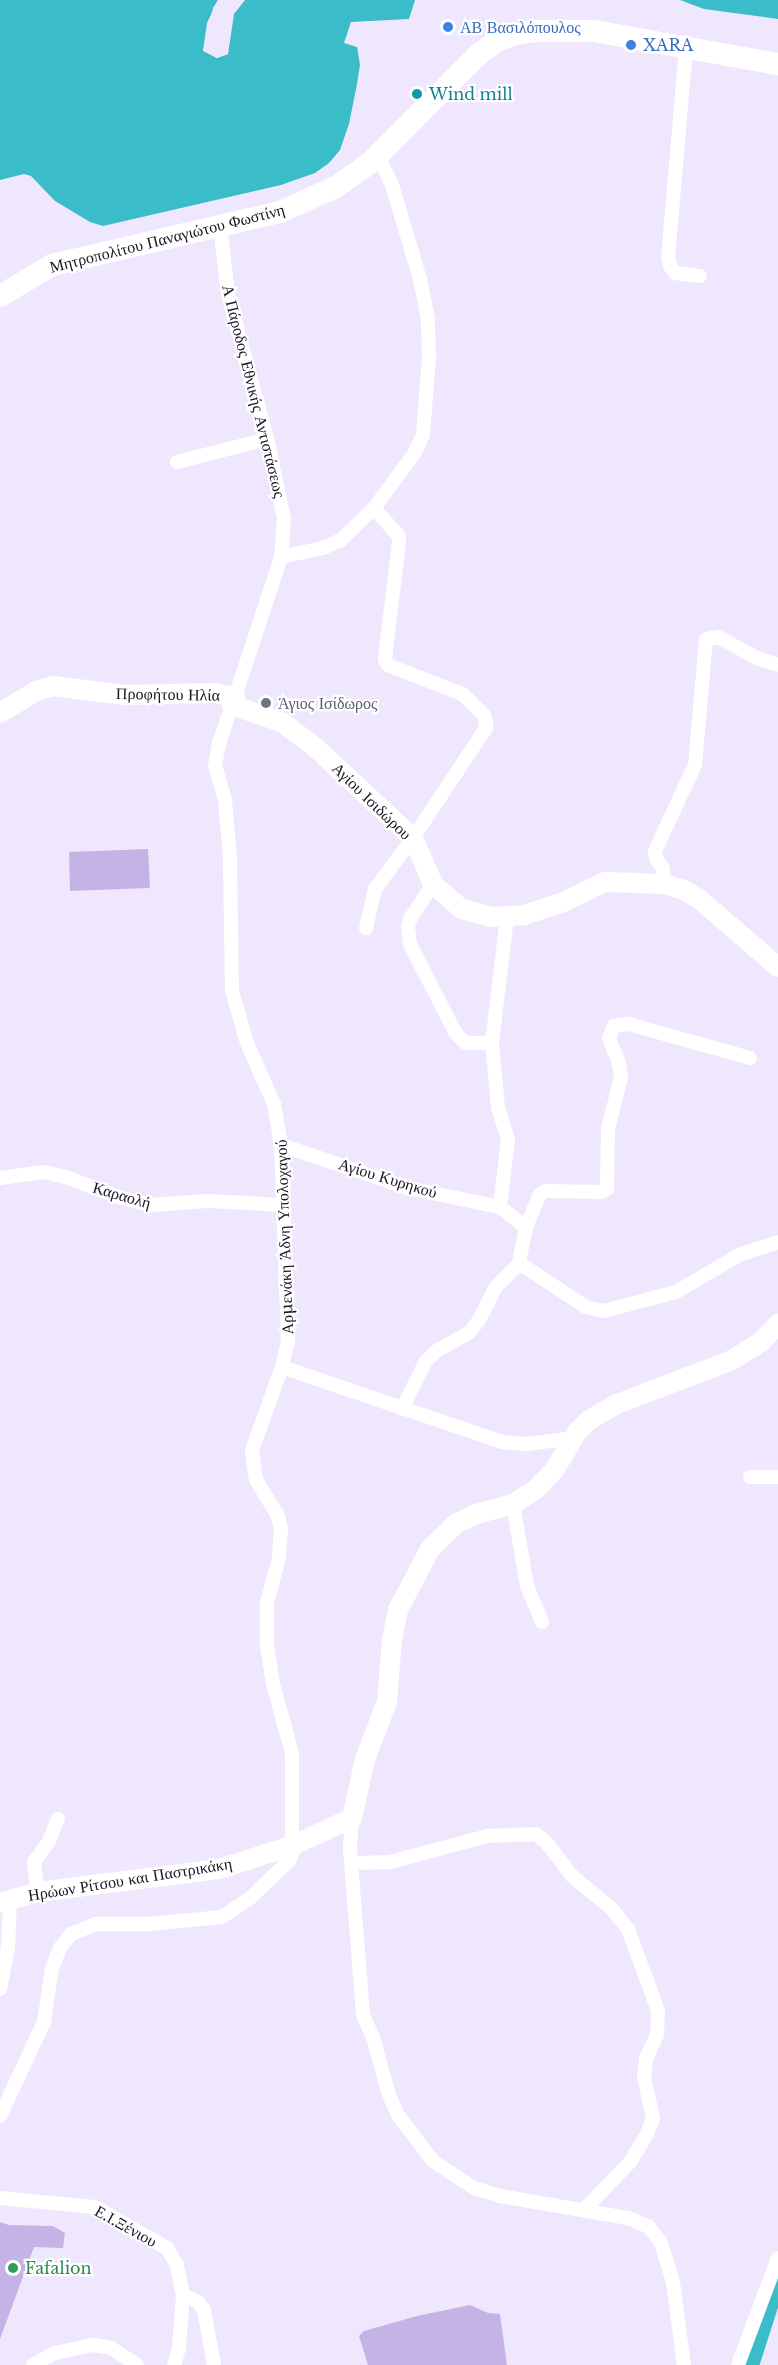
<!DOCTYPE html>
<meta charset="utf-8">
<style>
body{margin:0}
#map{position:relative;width:778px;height:2365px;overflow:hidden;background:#efe7fd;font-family:"Libre Baskerville",serif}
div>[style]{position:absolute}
.green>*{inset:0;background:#c6b3e6}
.water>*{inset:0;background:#3abcc9}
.pier>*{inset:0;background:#efe7fd}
.river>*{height:22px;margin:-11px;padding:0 11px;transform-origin:11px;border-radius:11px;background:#3abcc9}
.street>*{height:14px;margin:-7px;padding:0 7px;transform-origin:7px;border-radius:7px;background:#fff}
.secondary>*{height:20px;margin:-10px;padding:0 10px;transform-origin:10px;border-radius:10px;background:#fff}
.primary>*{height:22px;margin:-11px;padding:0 11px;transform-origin:11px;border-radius:11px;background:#fff}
.dots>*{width:16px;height:16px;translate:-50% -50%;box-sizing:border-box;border:3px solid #fff;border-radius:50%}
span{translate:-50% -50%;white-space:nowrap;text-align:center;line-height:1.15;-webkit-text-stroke:4.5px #fff;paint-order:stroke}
.shop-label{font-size:16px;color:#366cbe}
.left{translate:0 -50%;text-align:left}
.culture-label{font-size:16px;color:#0d838f}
.street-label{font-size:16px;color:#1a1620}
.worship-label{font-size:16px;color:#5b616d}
.leisure-label{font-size:16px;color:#27864d}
</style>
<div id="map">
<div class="green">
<div style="clip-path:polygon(148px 849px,150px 888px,70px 891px,69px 852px)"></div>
<div style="clip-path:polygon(0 2222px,9px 2225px,53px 2226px,65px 2233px,63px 2248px,34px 2247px,0 2339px)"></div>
<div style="clip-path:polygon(470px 2305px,488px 2313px,500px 2314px,507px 2365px,368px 2365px,359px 2336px,364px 2331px,417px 2316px)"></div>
</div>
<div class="water">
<div style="clip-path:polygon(0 0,218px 0,213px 8px,203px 50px,217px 58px,228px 54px,234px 14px,245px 0,415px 0,409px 19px,351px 22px,344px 43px,357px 47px,360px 65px,357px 84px,349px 124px,340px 150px,329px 163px,315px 173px,281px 185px,103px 226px,90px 222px,55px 201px,31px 176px,24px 174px,0 180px)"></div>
<div style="clip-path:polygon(680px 0,778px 0,778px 19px,704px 9px)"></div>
</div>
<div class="pier">
<div style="clip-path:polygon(218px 0,221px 0,210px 24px,207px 49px,217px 54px,225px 52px,228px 54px,217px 58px,203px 51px,207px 23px)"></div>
</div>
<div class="river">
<div style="left:748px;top:2365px;width:88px;rotate:-72.2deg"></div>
</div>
<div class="street">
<div style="left:686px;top:48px;width:209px;rotate:94.9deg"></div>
<div style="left:668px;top:256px;width:10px;rotate:79deg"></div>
<div style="left:670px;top:266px;width:9px;rotate:54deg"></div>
<div style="left:675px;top:273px;width:25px;rotate:7deg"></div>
<div style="left:220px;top:225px;width:69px;rotate:83.4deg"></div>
<div style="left:228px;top:294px;width:150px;rotate:74.9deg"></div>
<div style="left:267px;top:439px;width:81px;rotate:77.9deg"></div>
<div style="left:284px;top:518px;width:39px;rotate:94deg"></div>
<div style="left:177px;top:462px;width:93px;rotate:-14.3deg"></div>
<div style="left:235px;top:697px;width:147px;rotate:-71.8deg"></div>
<div style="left:281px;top:557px;width:43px;rotate:-12.1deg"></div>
<div style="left:323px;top:548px;width:20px;rotate:-24deg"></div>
<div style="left:341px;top:540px;width:46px;rotate:-44.1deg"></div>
<div style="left:374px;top:508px;width:67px;rotate:-53.5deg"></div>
<div style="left:414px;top:454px;width:21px;rotate:-65deg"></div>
<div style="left:423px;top:435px;width:78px;rotate:-85.6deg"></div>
<div style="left:429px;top:357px;width:38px;rotate:-92deg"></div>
<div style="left:428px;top:319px;width:41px;rotate:-101.3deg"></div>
<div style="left:420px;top:279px;width:98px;rotate:-106.6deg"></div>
<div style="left:392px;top:185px;width:33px;rotate:-115deg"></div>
<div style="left:433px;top:884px;width:42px;rotate:123.3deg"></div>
<div style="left:410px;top:919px;width:8px;rotate:104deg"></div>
<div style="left:408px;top:927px;width:17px;rotate:83deg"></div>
<div style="left:410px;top:944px;width:101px;rotate:62.9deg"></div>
<div style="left:456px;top:1034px;width:13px;rotate:42deg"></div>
<div style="left:466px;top:1043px;width:26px"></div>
<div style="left:664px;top:884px;width:15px;rotate:-94deg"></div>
<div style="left:663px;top:869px;width:13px;rotate:-122deg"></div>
<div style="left:656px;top:858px;width:7px;rotate:-98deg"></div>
<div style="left:655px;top:851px;width:95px;rotate:-65.1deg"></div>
<div style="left:695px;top:765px;width:126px;rotate:-85deg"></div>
<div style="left:706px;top:639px;width:12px;rotate:-9deg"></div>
<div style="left:718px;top:637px;width:44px;rotate:28.3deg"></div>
<div style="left:757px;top:658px;width:22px;rotate:18deg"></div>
<div style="left:366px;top:928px;width:40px;rotate:-77deg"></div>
<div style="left:375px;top:889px;width:64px;rotate:-53.3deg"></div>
<div style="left:413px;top:838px;width:132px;rotate:-56.4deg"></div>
<div style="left:486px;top:728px;width:6px;rotate:-90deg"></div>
<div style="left:486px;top:722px;width:7px;rotate:-106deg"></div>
<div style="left:484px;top:715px;width:30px;rotate:-136deg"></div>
<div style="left:462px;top:694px;width:79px;rotate:-158.6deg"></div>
<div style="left:388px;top:665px;width:7px;rotate:-117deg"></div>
<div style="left:385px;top:659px;width:119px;rotate:-83.2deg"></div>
<div style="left:399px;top:541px;width:6px;rotate:-99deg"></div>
<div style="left:398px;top:535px;width:36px;rotate:-132deg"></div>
<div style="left:750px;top:1058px;width:127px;rotate:-164.4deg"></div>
<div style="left:628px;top:1024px;width:14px;rotate:172deg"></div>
<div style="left:614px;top:1026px;width:13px;rotate:113deg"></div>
<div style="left:609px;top:1038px;width:27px;rotate:68deg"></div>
<div style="left:619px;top:1063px;width:14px;rotate:82deg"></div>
<div style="left:621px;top:1077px;width:54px;rotate:104deg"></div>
<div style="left:608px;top:1129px;width:60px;rotate:91deg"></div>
<div style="left:607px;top:1189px;width:7px;rotate:153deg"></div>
<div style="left:601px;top:1192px;width:55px;rotate:-179deg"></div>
<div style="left:546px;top:1191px;width:7px;rotate:153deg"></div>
<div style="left:540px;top:1194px;width:36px;rotate:113deg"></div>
<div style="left:526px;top:1227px;width:37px;rotate:101deg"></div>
<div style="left:519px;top:1263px;width:80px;rotate:33.3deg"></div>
<div style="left:586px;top:1307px;width:18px;rotate:13deg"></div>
<div style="left:604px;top:1311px;width:74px;rotate:-14.8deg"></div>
<div style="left:676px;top:1292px;width:73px;rotate:-30.4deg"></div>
<div style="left:739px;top:1255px;width:41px;rotate:-18.4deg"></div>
<div style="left:281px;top:1145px;width:134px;rotate:18.7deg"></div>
<div style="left:408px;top:1188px;width:94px;rotate:11.7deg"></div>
<div style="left:500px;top:1207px;width:33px;rotate:38deg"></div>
<div style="left:0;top:1178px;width:44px;rotate:-7.8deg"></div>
<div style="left:44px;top:1172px;width:23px;rotate:13deg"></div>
<div style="left:66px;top:1177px;width:56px;rotate:21deg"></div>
<div style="left:118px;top:1197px;width:34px;rotate:14deg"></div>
<div style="left:151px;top:1205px;width:57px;rotate:-4deg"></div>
<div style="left:208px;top:1201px;width:73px;rotate:3.1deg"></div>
<div style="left:500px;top:1207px;width:67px;rotate:-83.2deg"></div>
<div style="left:508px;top:1140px;width:34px;rotate:-107deg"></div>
<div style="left:498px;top:1107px;width:64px;rotate:-95.4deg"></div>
<div style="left:492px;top:1043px;width:127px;rotate:-83.2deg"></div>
<div style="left:282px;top:1367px;width:232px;rotate:18.8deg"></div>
<div style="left:502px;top:1442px;width:25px;rotate:5deg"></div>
<div style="left:527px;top:1444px;width:46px;rotate:-7.4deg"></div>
<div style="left:402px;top:1409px;width:54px;rotate:-63.4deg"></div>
<div style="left:426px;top:1361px;width:16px;rotate:-43deg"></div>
<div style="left:438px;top:1350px;width:35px;rotate:-29deg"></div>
<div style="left:469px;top:1333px;width:16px;rotate:-52deg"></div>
<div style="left:479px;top:1320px;width:37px;rotate:-63deg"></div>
<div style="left:496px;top:1287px;width:33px;rotate:-46deg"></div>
<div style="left:750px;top:1477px;width:28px"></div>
<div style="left:513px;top:1504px;width:83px;rotate:80.3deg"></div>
<div style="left:527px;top:1586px;width:39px;rotate:67deg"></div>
<div style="left:352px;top:1818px;width:31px;rotate:94deg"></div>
<div style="left:350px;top:1849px;width:167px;rotate:85.5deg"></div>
<div style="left:363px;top:2015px;width:24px;rotate:66deg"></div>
<div style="left:373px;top:2037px;width:60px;rotate:74.6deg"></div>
<div style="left:389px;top:2095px;width:22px;rotate:66deg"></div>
<div style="left:398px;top:2115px;width:58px;rotate:52.7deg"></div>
<div style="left:433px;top:2161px;width:49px;rotate:33.4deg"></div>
<div style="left:474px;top:2188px;width:27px;rotate:17deg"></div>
<div style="left:500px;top:2196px;width:130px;rotate:9.8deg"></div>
<div style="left:628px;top:2218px;width:23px;rotate:23deg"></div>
<div style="left:649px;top:2227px;width:20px;rotate:53deg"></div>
<div style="left:661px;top:2243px;width:41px;rotate:72.9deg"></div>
<div style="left:673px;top:2282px;width:84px;rotate:82.5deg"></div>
<div style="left:351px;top:1863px;width:39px;rotate:-1deg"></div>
<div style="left:390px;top:1862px;width:101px;rotate:-14.9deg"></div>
<div style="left:488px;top:1836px;width:48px;rotate:-2.4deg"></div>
<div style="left:536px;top:1834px;width:14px;rotate:39deg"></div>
<div style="left:547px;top:1843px;width:41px;rotate:52.9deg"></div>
<div style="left:572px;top:1876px;width:50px;rotate:39.4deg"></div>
<div style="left:611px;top:1908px;width:27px;rotate:51deg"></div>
<div style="left:628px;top:1929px;width:87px;rotate:69.9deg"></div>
<div style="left:658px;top:2011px;width:24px;rotate:92deg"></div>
<div style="left:657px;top:2035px;width:26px;rotate:115deg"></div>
<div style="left:646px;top:2059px;width:18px;rotate:96deg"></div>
<div style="left:644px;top:2077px;width:42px;rotate:77.6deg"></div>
<div style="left:653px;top:2118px;width:17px;rotate:111deg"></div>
<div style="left:647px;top:2134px;width:33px;rotate:121deg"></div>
<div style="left:630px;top:2162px;width:65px;rotate:133.8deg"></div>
<div style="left:38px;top:1892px;width:30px;rotate:-98deg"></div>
<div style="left:34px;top:1862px;width:26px;rotate:-54deg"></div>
<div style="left:49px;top:1841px;width:24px;rotate:-68deg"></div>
<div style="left:0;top:1989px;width:42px;rotate:-79deg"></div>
<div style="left:8px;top:1948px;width:48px;rotate:-87.6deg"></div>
<div style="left:0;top:2116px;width:104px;rotate:-64.9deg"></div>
<div style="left:44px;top:2022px;width:55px;rotate:-81.6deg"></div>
<div style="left:52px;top:1968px;width:22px;rotate:-68deg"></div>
<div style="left:60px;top:1948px;width:18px;rotate:-52deg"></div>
<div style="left:71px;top:1934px;width:27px;rotate:-22deg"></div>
<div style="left:96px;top:1924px;width:54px"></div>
<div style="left:150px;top:1924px;width:72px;rotate:-5.6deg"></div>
<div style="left:222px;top:1917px;width:34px;rotate:-34deg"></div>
<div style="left:250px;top:1898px;width:54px;rotate:-43.5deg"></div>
<div style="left:289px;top:1861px;width:8px;rotate:-67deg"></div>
<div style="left:292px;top:1854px;width:101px;rotate:-90deg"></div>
<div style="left:292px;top:1753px;width:72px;rotate:-105.4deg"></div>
<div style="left:273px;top:1684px;width:38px;rotate:-99deg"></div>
<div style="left:267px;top:1646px;width:43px;rotate:-90deg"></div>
<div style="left:267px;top:1603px;width:47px;rotate:-75.1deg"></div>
<div style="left:279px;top:1558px;width:29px;rotate:-86deg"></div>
<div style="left:281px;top:1529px;width:13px;rotate:-103deg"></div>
<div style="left:278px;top:1516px;width:42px;rotate:-121.4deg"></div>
<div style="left:256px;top:1480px;width:30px;rotate:-98deg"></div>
<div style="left:252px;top:1450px;width:88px;rotate:-70.1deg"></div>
<div style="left:282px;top:1367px;width:26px;rotate:-77deg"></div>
<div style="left:288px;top:1342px;width:197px;rotate:-92deg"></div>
<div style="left:281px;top:1145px;width:42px;rotate:-99.7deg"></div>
<div style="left:274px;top:1104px;width:67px;rotate:-113.9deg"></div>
<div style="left:247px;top:1043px;width:54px;rotate:-106.1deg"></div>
<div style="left:232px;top:991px;width:134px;rotate:-90.9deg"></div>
<div style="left:230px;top:857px;width:57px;rotate:-95deg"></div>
<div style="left:225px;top:800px;width:35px;rotate:-106deg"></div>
<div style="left:215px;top:766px;width:23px;rotate:-80deg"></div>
<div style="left:219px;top:743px;width:40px;rotate:-71.1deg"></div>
<div style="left:0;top:2198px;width:95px;rotate:5.4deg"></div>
<div style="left:95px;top:2207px;width:83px;rotate:29.7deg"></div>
<div style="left:167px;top:2248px;width:20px;rotate:60deg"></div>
<div style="left:177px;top:2265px;width:31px;rotate:79deg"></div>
<div style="left:183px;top:2295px;width:53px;rotate:94.3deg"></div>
<div style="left:179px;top:2348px;width:18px;rotate:106deg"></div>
<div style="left:183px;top:2295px;width:17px;rotate:25deg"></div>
<div style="left:198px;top:2302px;width:10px;rotate:53deg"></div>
<div style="left:204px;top:2310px;width:56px;rotate:79.7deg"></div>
<div style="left:33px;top:2365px;width:25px;rotate:-29deg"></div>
<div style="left:55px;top:2353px;width:40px;rotate:-12deg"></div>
<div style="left:94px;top:2345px;width:17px;rotate:10deg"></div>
<div style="left:111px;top:2348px;width:31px;rotate:33deg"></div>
<div style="left:738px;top:2365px;width:114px;rotate:-69.5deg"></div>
</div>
<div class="secondary">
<div style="left:0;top:713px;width:42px;rotate:-31.4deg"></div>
<div style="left:36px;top:691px;width:18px;rotate:-16deg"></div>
<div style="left:53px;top:686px;width:72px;rotate:7.2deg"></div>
<div style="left:124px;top:695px;width:90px;rotate:-1.3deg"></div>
<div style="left:214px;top:693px;width:21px;rotate:11deg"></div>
<div style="left:235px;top:697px;width:9px;rotate:111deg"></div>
<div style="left:232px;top:705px;width:54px;rotate:19.4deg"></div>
<div style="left:283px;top:723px;width:41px;rotate:37.1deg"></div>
<div style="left:316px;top:748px;width:132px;rotate:42.9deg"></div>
<div style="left:413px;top:838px;width:50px;rotate:66.5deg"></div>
<div style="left:433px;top:884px;width:38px;rotate:41deg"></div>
<div style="left:462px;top:909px;width:30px;rotate:15deg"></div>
<div style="left:491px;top:917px;width:33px;rotate:-3deg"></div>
<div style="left:524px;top:915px;width:39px;rotate:-18deg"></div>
<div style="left:561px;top:903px;width:49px;rotate:-25.5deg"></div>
<div style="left:605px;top:882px;width:59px;rotate:1.9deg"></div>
<div style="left:664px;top:884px;width:21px;rotate:17deg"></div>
<div style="left:684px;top:890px;width:17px;rotate:31deg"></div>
<div style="left:699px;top:899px;width:104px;rotate:40.7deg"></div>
<div style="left:0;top:1903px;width:40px;rotate:-16deg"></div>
<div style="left:38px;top:1892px;width:182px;rotate:-7.2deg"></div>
<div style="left:219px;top:1869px;width:79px;rotate:-17.7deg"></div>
<div style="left:294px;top:1845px;width:64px;rotate:-25deg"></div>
<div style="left:352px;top:1818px;width:60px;rotate:-77.6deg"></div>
<div style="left:365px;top:1759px;width:61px;rotate:-68.9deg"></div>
<div style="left:387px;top:1702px;width:62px;rotate:-85.4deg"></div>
<div style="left:392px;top:1640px;width:31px;rotate:-79deg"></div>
<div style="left:398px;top:1610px;width:69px;rotate:-62.3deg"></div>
<div style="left:430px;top:1549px;width:37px;rotate:-44deg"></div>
<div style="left:457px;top:1523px;width:21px;rotate:-25deg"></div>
<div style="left:476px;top:1514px;width:38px;rotate:-15deg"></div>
<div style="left:513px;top:1504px;width:27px;rotate:-33deg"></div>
<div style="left:536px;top:1489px;width:28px;rotate:-46deg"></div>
<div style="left:555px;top:1469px;width:43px;rotate:-59.3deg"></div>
<div style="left:577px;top:1432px;width:17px;rotate:-45deg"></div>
<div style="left:589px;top:1420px;width:32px;rotate:-30deg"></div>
<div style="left:617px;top:1404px;width:123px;rotate:-20.9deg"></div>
<div style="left:732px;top:1360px;width:34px;rotate:-32deg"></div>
<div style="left:761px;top:1342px;width:25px;rotate:-47deg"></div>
</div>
<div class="primary">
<div style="left:0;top:296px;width:61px;rotate:-30.8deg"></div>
<div style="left:52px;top:265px;width:234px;rotate:-13.1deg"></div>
<div style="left:280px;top:212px;width:61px;rotate:-24.1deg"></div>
<div style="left:336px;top:187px;width:42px;rotate:-35.2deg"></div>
<div style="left:370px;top:163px;width:153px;rotate:-45deg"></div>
<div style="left:478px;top:55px;width:21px;rotate:-37deg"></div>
<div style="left:495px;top:42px;width:22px;rotate:-22deg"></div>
<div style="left:515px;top:34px;width:21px;rotate:-8deg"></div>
<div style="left:536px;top:31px;width:58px"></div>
<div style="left:594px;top:31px;width:187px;rotate:10.2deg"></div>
</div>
<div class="dots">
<div style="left:448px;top:27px;background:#3f7fe0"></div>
<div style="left:631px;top:45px;background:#3f7fe0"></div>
<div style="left:417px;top:94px;background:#0f9aa8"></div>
<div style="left:266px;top:703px;background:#6b7280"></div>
<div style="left:13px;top:2268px;background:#2e9e5b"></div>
</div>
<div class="shop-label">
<span class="left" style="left:460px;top:27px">ΑΒ Βασιλόπουλος</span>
<span class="left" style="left:643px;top:45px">XARA</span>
</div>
<div class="culture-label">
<span class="left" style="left:429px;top:94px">Wind mill</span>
</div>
<div class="street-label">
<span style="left:167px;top:238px;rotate:-14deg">Μητροπολίτου Παναγιώτου Φωστίνη</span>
<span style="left:254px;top:391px;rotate:76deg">Α Πάροδος Εθνικής Αντιστάσεως</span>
<span style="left:168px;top:694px;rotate:1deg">Προφήτου Ηλία</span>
<span style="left:372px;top:801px;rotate:44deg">Αγίου Ισιδώρου</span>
<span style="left:388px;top:1178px;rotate:17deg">Αγίου Κυρηκού</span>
<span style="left:122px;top:1195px;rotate:16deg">Καραολή</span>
<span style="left:284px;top:1237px;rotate:-92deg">Αρμενάκη Άδνη Υπολοχαγού</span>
<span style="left:130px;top:1879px;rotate:-9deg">Ηρώων Ρίτσου και Παστρικάκη</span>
<span style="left:126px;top:2226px;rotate:29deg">Ε.Ι.Ξένιου</span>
</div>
<div class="worship-label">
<span class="left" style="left:278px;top:703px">Άγιος Ισίδωρος</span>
</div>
<div class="leisure-label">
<span class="left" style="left:25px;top:2268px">Fafalion</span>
</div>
</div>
